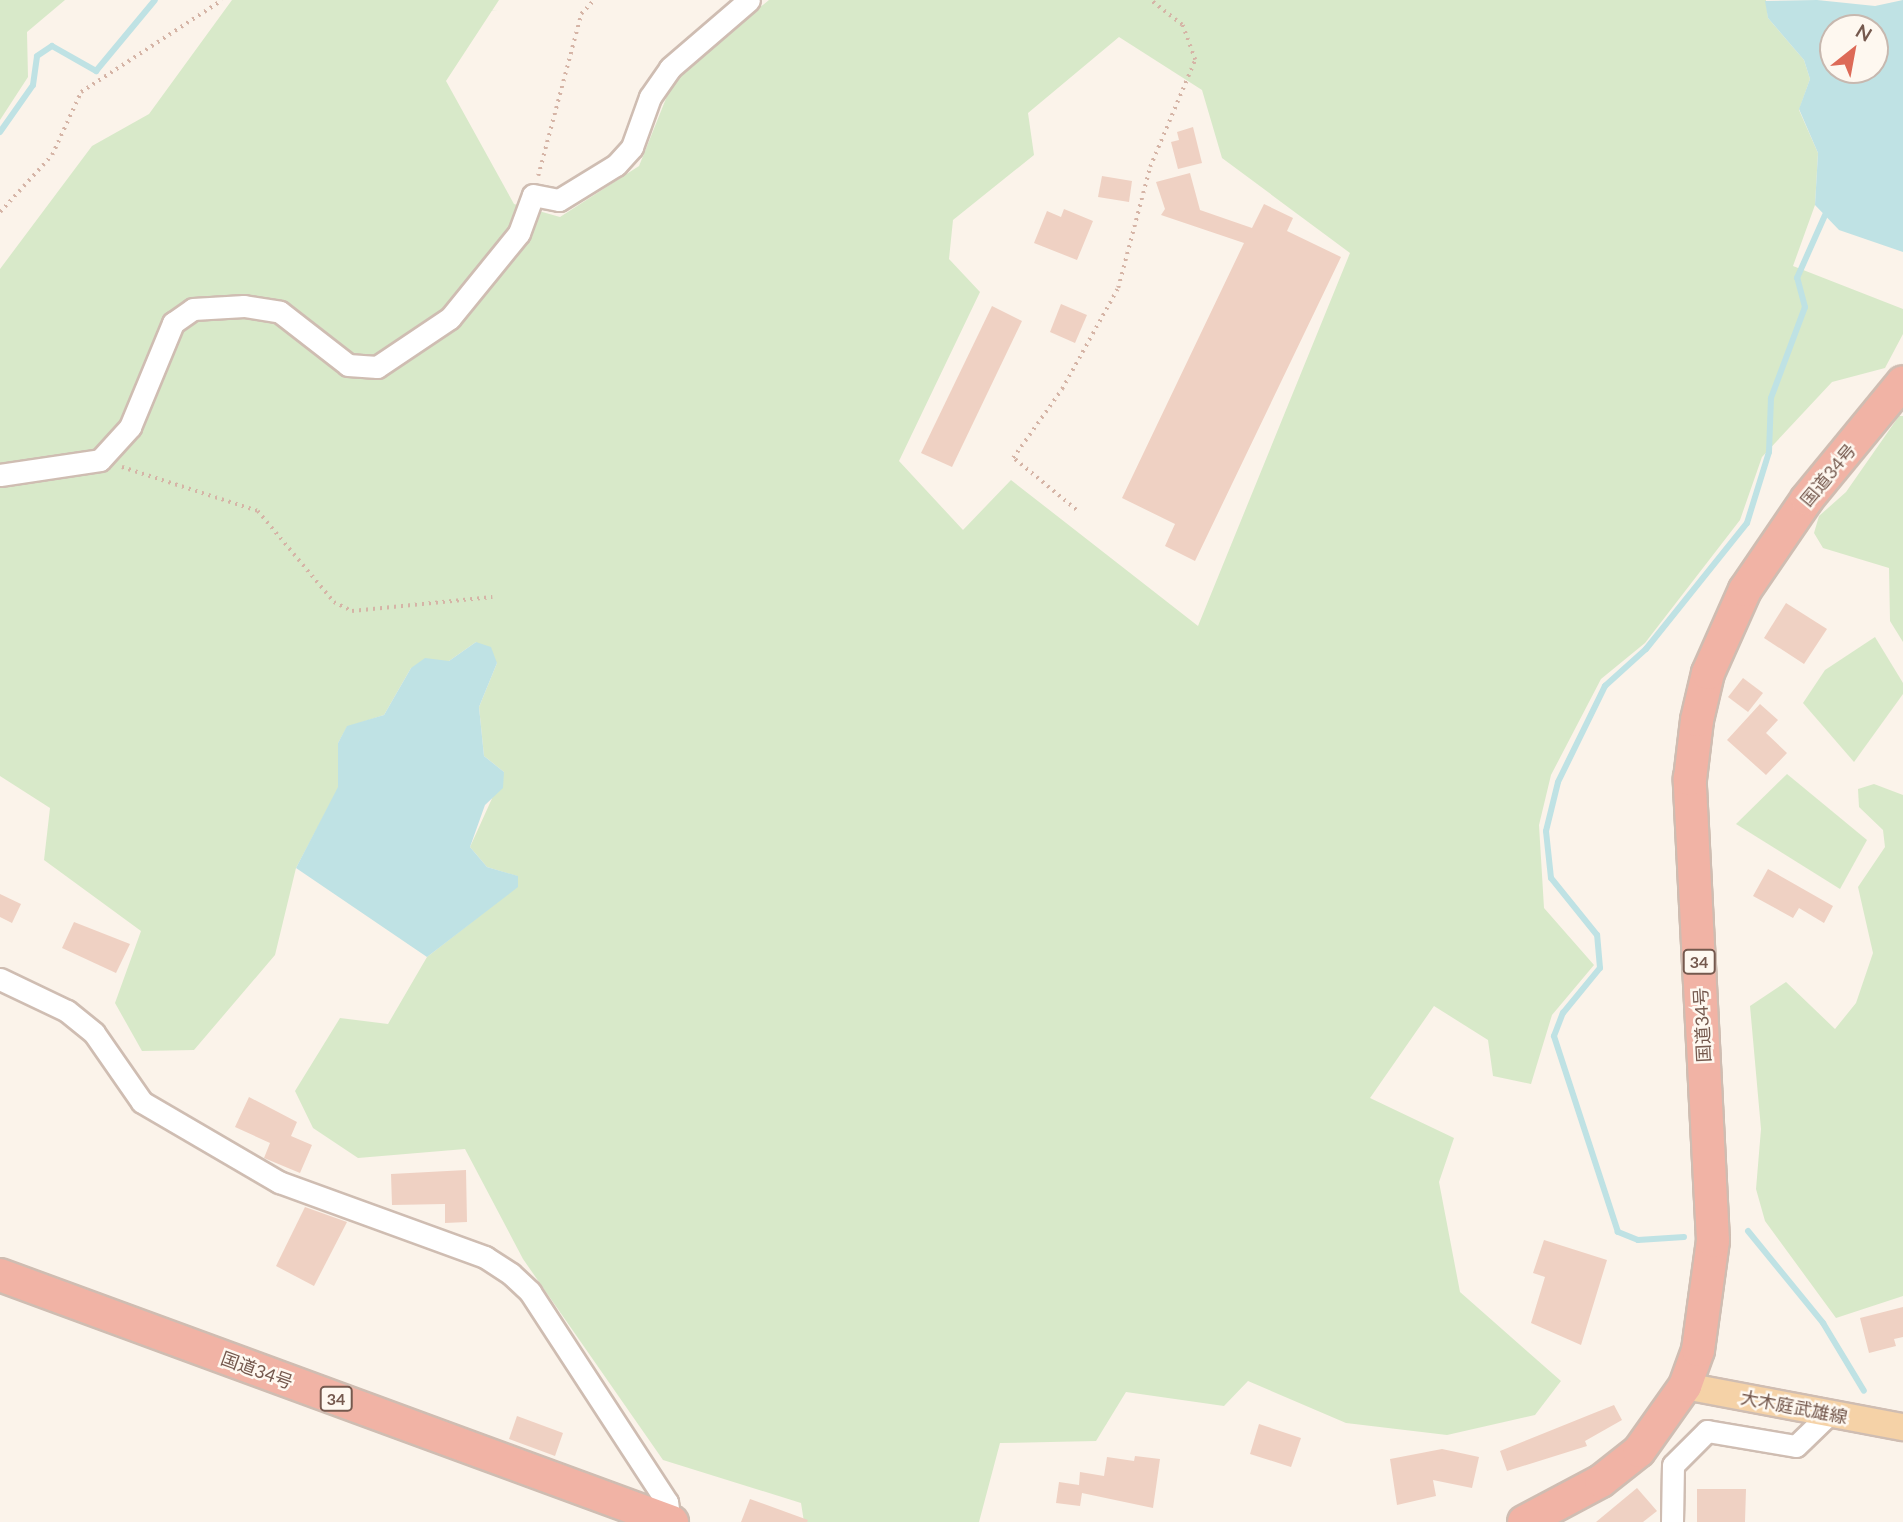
<!DOCTYPE html>
<meta charset="utf-8">
<style>
body{margin:0}
#map{position:relative;width:1903px;height:1522px;overflow:hidden;background:#fbf3ea;font-family:Lato,"Noto Sans JP",sans-serif}
div>[style]{position:absolute}
.green>*{inset:0;background:#d8e9c9}
.water>*{inset:0;background:#bfe2e4}
.stream>*{height:6px;margin:-3px;padding:0 3px;transform-origin:3px;border-radius:3px;background:#bfe2e4}
.building>*{inset:0;background:#efd1c3}
.path>*{height:3.5px;margin-top:-1.75px;transform-origin:0;background:repeating-linear-gradient(90deg,#d5b4a6 0 2px,transparent 0 7px)}
.roads{filter:drop-shadow(2px 0 #cfbdb2) drop-shadow(-2px 0 #cfbdb2) drop-shadow(0 2px #cfbdb2) drop-shadow(0 -2px #cfbdb2)}
.minor>*{height:21px;margin:-10.5px;padding:0 10.5px;transform-origin:10.5px;border-radius:10.5px;background:#fff}
.major>*{height:26px;margin:-13px;padding:0 13px;transform-origin:13px;border-radius:13px;background:#f5d2a7}
.highway>*{height:32px;margin:-16px;padding:0 16px;transform-origin:16px;border-radius:16px;background:#f1b3a5}
span{translate:-50% -50%;white-space:nowrap;text-align:center;line-height:1.15;-webkit-text-stroke:5px #fef8f0;paint-order:stroke}
.shield-label span{padding:2px 5px;background:#fef8f0;border:2px solid;border-radius:5px;-webkit-text-stroke-width:0}
.shield-label{font-size:16px;color:#75594e;font-weight:700}
.street-label{font-size:18px;color:#75594e}
.north{position:absolute;left:1819px;top:14px;width:70px;height:70px;box-sizing:border-box;background:#fef8f0;border:2px solid #c7b8af;border-radius:50%;rotate:31deg;font-size:19px;font-weight:700;line-height:28px;text-align:center;color:#75594e}
.north::after{content:'';display:block;margin:auto;width:24px;height:32px;background:#dd6a57;clip-path:polygon(50% 0,100% 100%,50% 72%,0 100%)}
</style>
<div id="map">
<div class="green">
<div style="clip-path:polygon(0 0,65px 0,27px 32px,28px 77px,0 120px)"></div>
<div style="clip-path:polygon(evenodd,232px 0,499px 0,446px 81px,514px 204px,560px 217px,639px 166px,675px 76px,769px 0,1766px 0,1768px 18px,1804px 60px,1810px 79px,1799px 110px,1818px 153px,1815px 205px,1793px 266px,1903px 309px,1903px 334px,1885px 368px,1832px 382px,1762px 457px,1740px 520px,1645px 643px,1601px 679px,1551px 775px,1539px 825px,1544px 908px,1594px 965px,1552px 1015px,1531px 1084px,1493px 1076px,1488px 1040px,1434px 1006px,1370px 1098px,1454px 1138px,1439px 1182px,1460px 1292px,1561px 1381px,1535px 1415px,1447px 1435px,1346px 1423px,1248px 1381px,1224px 1406px,1126px 1392px,1096px 1441px,1000px 1443px,979px 1522px,804px 1522px,801px 1503px,663px 1460px,523px 1259px,465px 1149px,358px 1158px,313px 1128px,295px 1091px,340px 1018px,388px 1024px,427px 957px,518px 886px,517px 876px,487px 867px,470px 847px,504px 772px,484px 756px,479px 707px,497px 663px,476px 642px,449px 661px,411px 668px,384px 715px,347px 727px,338px 743px,339px 787px,296px 868px,275px 955px,194px 1050px,142px 1051px,115px 1003px,141px 931px,44px 860px,50px 808px,0 776px,0 269px,92px 146px,149px 114px,232px 0,1119px 37px,1202px 90px,1222px 158px,1350px 253px,1198px 626px,1011px 480px,963px 530px,899px 461px,980px 292px,949px 259px,953px 220px,1034px 155px,1028px 113px,1119px 37px)"></div>
<div style="clip-path:polygon(1899px 416px,1903px 416px,1903px 642px,1890px 621px,1889px 568px,1823px 548px,1814px 533px,1819px 516px,1846px 492px)"></div>
<div style="clip-path:polygon(1875px 637px,1903px 683px,1903px 694px,1854px 762px,1803px 703px,1825px 670px)"></div>
<div style="clip-path:polygon(1787px 774px,1867px 840px,1840px 889px,1736px 824px)"></div>
<div style="clip-path:polygon(1874px 784px,1903px 795px,1903px 1296px,1836px 1318px,1765px 1221px,1756px 1189px,1761px 1129px,1750px 1006px,1786px 982px,1835px 1029px,1856px 1003px,1873px 953px,1858px 887px,1885px 847px,1883px 830px,1859px 807px,1858px 789px)"></div>
</div>
<div class="water">
<div style="clip-path:polygon(evenodd,1817px 0,1875px 6px,1903px 0,1903px 252px,1839px 230px,1815px 205px,1818px 153px,1799px 109px,1810px 79px,1804px 60px,1768px 18px,1765px 1px,1817px 0,1875px 28px,1875px 70px,1833px 70px,1833px 28px,1875px 28px)"></div>
<div style="clip-path:polygon(476px 642px,491px 647px,497px 663px,479px 707px,484px 756px,504px 772px,503px 788px,485px 805px,470px 847px,487px 867px,518px 876px,518px 887px,427px 957px,296px 868px,338px 787px,338px 743px,347px 726px,384px 715px,411px 668px,425px 658px,449px 661px)"></div>
</div>
<div class="stream">
<div style="left:0;top:132px;width:57px;rotate:-54.9deg"></div>
<div style="left:33px;top:85px;width:29px;rotate:-82deg"></div>
<div style="left:37px;top:56px;width:18px;rotate:-34deg"></div>
<div style="left:52px;top:46px;width:51px;rotate:29.6deg"></div>
<div style="left:96px;top:71px;width:92px;rotate:-50.3deg"></div>
<div style="left:1748px;top:1231px;width:119px;rotate:50.8deg"></div>
<div style="left:1823px;top:1323px;width:79px;rotate:58.9deg"></div>
<div style="left:1684px;top:1237px;width:46px;rotate:176.3deg"></div>
<div style="left:1638px;top:1240px;width:22px;rotate:-158deg"></div>
<div style="left:1618px;top:1232px;width:206px;rotate:-108.1deg"></div>
<div style="left:1554px;top:1036px;width:25px;rotate:-69deg"></div>
<div style="left:1563px;top:1013px;width:58px;rotate:-50.6deg"></div>
<div style="left:1600px;top:968px;width:33px;rotate:-95deg"></div>
<div style="left:1597px;top:935px;width:73px;rotate:-128.9deg"></div>
<div style="left:1551px;top:878px;width:47px;rotate:-96.1deg"></div>
<div style="left:1546px;top:831px;width:50px;rotate:-76.2deg"></div>
<div style="left:1558px;top:782px;width:107px;rotate:-63.9deg"></div>
<div style="left:1605px;top:686px;width:55px;rotate:-42.1deg"></div>
<div style="left:1646px;top:649px;width:161px;rotate:-51.3deg"></div>
<div style="left:1747px;top:523px;width:74px;rotate:-72.8deg"></div>
<div style="left:1769px;top:452px;width:54px;rotate:-87.9deg"></div>
<div style="left:1771px;top:398px;width:97px;rotate:-69.5deg"></div>
<div style="left:1805px;top:307px;width:30px;rotate:-105deg"></div>
<div style="left:1797px;top:278px;width:69px;rotate:-66deg"></div>
</div>
<div class="building">
<div style="clip-path:polygon(1193px 127px,1202px 163px,1178px 169px,1171px 142px,1179px 140px,1177px 132px)"></div>
<div style="clip-path:polygon(1190px 173px,1200px 210px,1252px 228px,1264px 204px,1293px 218px,1287px 231px,1341px 257px,1195px 561px,1165px 546px,1175px 524px,1122px 498px,1244px 243px,1161px 215px,1165px 209px,1156px 182px)"></div>
<div style="clip-path:polygon(1102px 176px,1132px 181px,1129px 202px,1098px 197px)"></div>
<div style="clip-path:polygon(1064px 209px,1093px 221px,1077px 260px,1034px 243px,1047px 211px,1061px 217px)"></div>
<div style="clip-path:polygon(1061px 304px,1087px 315px,1075px 343px,1050px 332px)"></div>
<div style="clip-path:polygon(992px 306px,1022px 321px,952px 467px,921px 453px)"></div>
<div style="clip-path:polygon(1786px 603px,1827px 629px,1804px 664px,1764px 638px)"></div>
<div style="clip-path:polygon(1743px 678px,1763px 693px,1748px 712px,1728px 697px)"></div>
<div style="clip-path:polygon(1760px 704px,1778px 720px,1766px 733px,1787px 753px,1766px 775px,1727px 740px)"></div>
<div style="clip-path:polygon(1768px 869px,1833px 906px,1824px 923px,1799px 908px,1793px 918px,1753px 896px)"></div>
<div style="clip-path:polygon(0 894px,21px 904px,12px 923px,0 917px)"></div>
<div style="clip-path:polygon(74px 922px,130px 944px,116px 973px,62px 948px)"></div>
<div style="clip-path:polygon(249px 1097px,297px 1122px,291px 1136px,312px 1145px,300px 1173px,264px 1158px,270px 1143px,235px 1127px)"></div>
<div style="clip-path:polygon(466px 1170px,467px 1222px,445px 1223px,445px 1204px,392px 1205px,391px 1174px)"></div>
<div style="clip-path:polygon(305px 1207px,347px 1222px,314px 1286px,276px 1266px)"></div>
<div style="clip-path:polygon(1544px 1240px,1607px 1260px,1581px 1345px,1531px 1323px,1545px 1277px,1533px 1273px)"></div>
<div style="clip-path:polygon(1903px 1307px,1903px 1337px,1894px 1339px,1896px 1346px,1869px 1353px,1860px 1318px)"></div>
<div style="clip-path:polygon(1614px 1405px,1622px 1420px,1585px 1441px,1587px 1446px,1507px 1471px,1500px 1451px)"></div>
<div style="clip-path:polygon(517px 1416px,563px 1433px,555px 1456px,509px 1439px)"></div>
<div style="clip-path:polygon(1259px 1424px,1301px 1438px,1291px 1467px,1250px 1454px)"></div>
<div style="clip-path:polygon(1442px 1449px,1479px 1457px,1472px 1488px,1433px 1480px,1436px 1496px,1397px 1505px,1390px 1459px)"></div>
<div style="clip-path:polygon(1135px 1456px,1160px 1459px,1153px 1508px,1082px 1493px,1080px 1506px,1056px 1503px,1059px 1482px,1079px 1485px,1080px 1472px,1104px 1476px,1107px 1457px,1134px 1461px)"></div>
<div style="clip-path:polygon(1637px 1488px,1657px 1511px,1643px 1522px,1596px 1522px)"></div>
<div style="clip-path:polygon(1697px 1489px,1746px 1489px,1745px 1522px,1697px 1522px)"></div>
<div style="clip-path:polygon(750px 1499px,808px 1520px,807px 1522px,741px 1522px)"></div>
</div>
<div class="path">
<div style="left:538px;top:176px;width:168px;rotate:-75.1deg"></div>
<div style="left:581px;top:14px;width:19px;rotate:-47deg"></div>
<div style="left:0;top:212px;width:77px;rotate:-47.6deg"></div>
<div style="left:52px;top:155px;width:69px;rotate:-65.3deg"></div>
<div style="left:81px;top:92px;width:168px;rotate:-33.1deg"></div>
<div style="left:122px;top:467px;width:143px;rotate:17.9deg"></div>
<div style="left:258px;top:511px;width:119px;rotate:50.1deg"></div>
<div style="left:334px;top:602px;width:20px;rotate:27deg"></div>
<div style="left:352px;top:611px;width:141px;rotate:-5.7deg"></div>
<div style="left:1076px;top:510px;width:82px;rotate:-140.5deg"></div>
<div style="left:1013px;top:458px;width:85px;rotate:-54.6deg"></div>
<div style="left:1062px;top:389px;width:115px;rotate:-61deg"></div>
<div style="left:1118px;top:288px;width:125px;rotate:-75.2deg"></div>
<div style="left:1150px;top:167px;width:116px;rotate:-67.2deg"></div>
<div style="left:1195px;top:60px;width:37px;rotate:-110deg"></div>
<div style="left:1182px;top:25px;width:41px;rotate:-142deg"></div>
</div>
<div class="roads">
<div class="minor">
<div style="left:0;top:475px;width:101px;rotate:-8.5deg"></div>
<div style="left:100px;top:460px;width:45px;rotate:-47.7deg"></div>
<div style="left:130px;top:427px;width:113px;rotate:-67.5deg"></div>
<div style="left:173px;top:323px;width:24px;rotate:-35deg"></div>
<div style="left:193px;top:309px;width:51px;rotate:-3.4deg"></div>
<div style="left:244px;top:306px;width:36px;rotate:9deg"></div>
<div style="left:280px;top:312px;width:86px;rotate:37.9deg"></div>
<div style="left:348px;top:365px;width:29px;rotate:4deg"></div>
<div style="left:377px;top:367px;width:88px;rotate:-33.9deg"></div>
<div style="left:450px;top:318px;width:109px;rotate:-50.9deg"></div>
<div style="left:519px;top:233px;width:40px;rotate:-69.8deg"></div>
<div style="left:533px;top:195px;width:26px;rotate:11deg"></div>
<div style="left:559px;top:200px;width:67px;rotate:-31.6deg"></div>
<div style="left:616px;top:165px;width:24px;rotate:-48deg"></div>
<div style="left:632px;top:147px;width:53px;rotate:-70.2deg"></div>
<div style="left:650px;top:97px;width:35px;rotate:-55deg"></div>
<div style="left:670px;top:68px;width:104px;rotate:-40.7deg"></div>
<div style="left:0;top:979px;width:74px;rotate:25.5deg"></div>
<div style="left:67px;top:1011px;width:35px;rotate:39deg"></div>
<div style="left:94px;top:1033px;width:84px;rotate:55.2deg"></div>
<div style="left:142px;top:1102px;width:159px;rotate:30.3deg"></div>
<div style="left:279px;top:1182px;width:219px;rotate:20deg"></div>
<div style="left:485px;top:1257px;width:31px;rotate:33deg"></div>
<div style="left:511px;top:1274px;width:26px;rotate:43deg"></div>
<div style="left:530px;top:1292px;width:251px;rotate:56.9deg"></div>
<div style="left:667px;top:1502px;width:20px;rotate:81deg"></div>
<div style="left:1672px;top:1522px;width:57px;rotate:-89deg"></div>
<div style="left:1673px;top:1465px;width:48px;rotate:-45deg"></div>
<div style="left:1707px;top:1431px;width:90px;rotate:9.6deg"></div>
<div style="left:1796px;top:1446px;width:45px;rotate:-44.1deg"></div>
</div>
<div class="major">
<div style="left:1685px;top:1386px;width:222px;rotate:10.7deg"></div>
</div>
<div class="highway">
<div style="left:0;top:1275px;width:716px;rotate:20.18deg"></div>
<div style="left:1524px;top:1522px;width:87px;rotate:-28deg"></div>
<div style="left:1601px;top:1481px;width:48px;rotate:-38.3deg"></div>
<div style="left:1639px;top:1451px;width:80px;rotate:-54.7deg"></div>
<div style="left:1685px;top:1386px;width:38px;rotate:-70deg"></div>
<div style="left:1698px;top:1350px;width:110px;rotate:-82.2deg"></div>
<div style="left:1713px;top:1241px;width:463px;rotate:-92.9deg"></div>
<div style="left:1690px;top:779px;width:59px;rotate:-83.2deg"></div>
<div style="left:1697px;top:720px;width:48px;rotate:-76.8deg"></div>
<div style="left:1708px;top:673px;width:91px;rotate:-66deg"></div>
<div style="left:1745px;top:590px;width:110px;rotate:-55.7deg"></div>
<div style="left:1807px;top:499px;width:151px;rotate:-50.6deg"></div>
</div>
</div>
<div class="shield-label">
<span style="left:1699px;top:962px">34</span>
<span style="left:336px;top:1399px">34</span>
</div>
<div class="street-label">
<span style="left:1828px;top:475px;rotate:-50deg">国道34号</span>
<span style="left:1702px;top:1025px;rotate:-93deg">国道34号</span>
<span style="left:257px;top:1370px;rotate:20deg">国道34号</span>
<span style="left:1794px;top:1407px;rotate:11deg">大木庭武雄線</span>
</div>
<div class="north">N</div>
</div>
